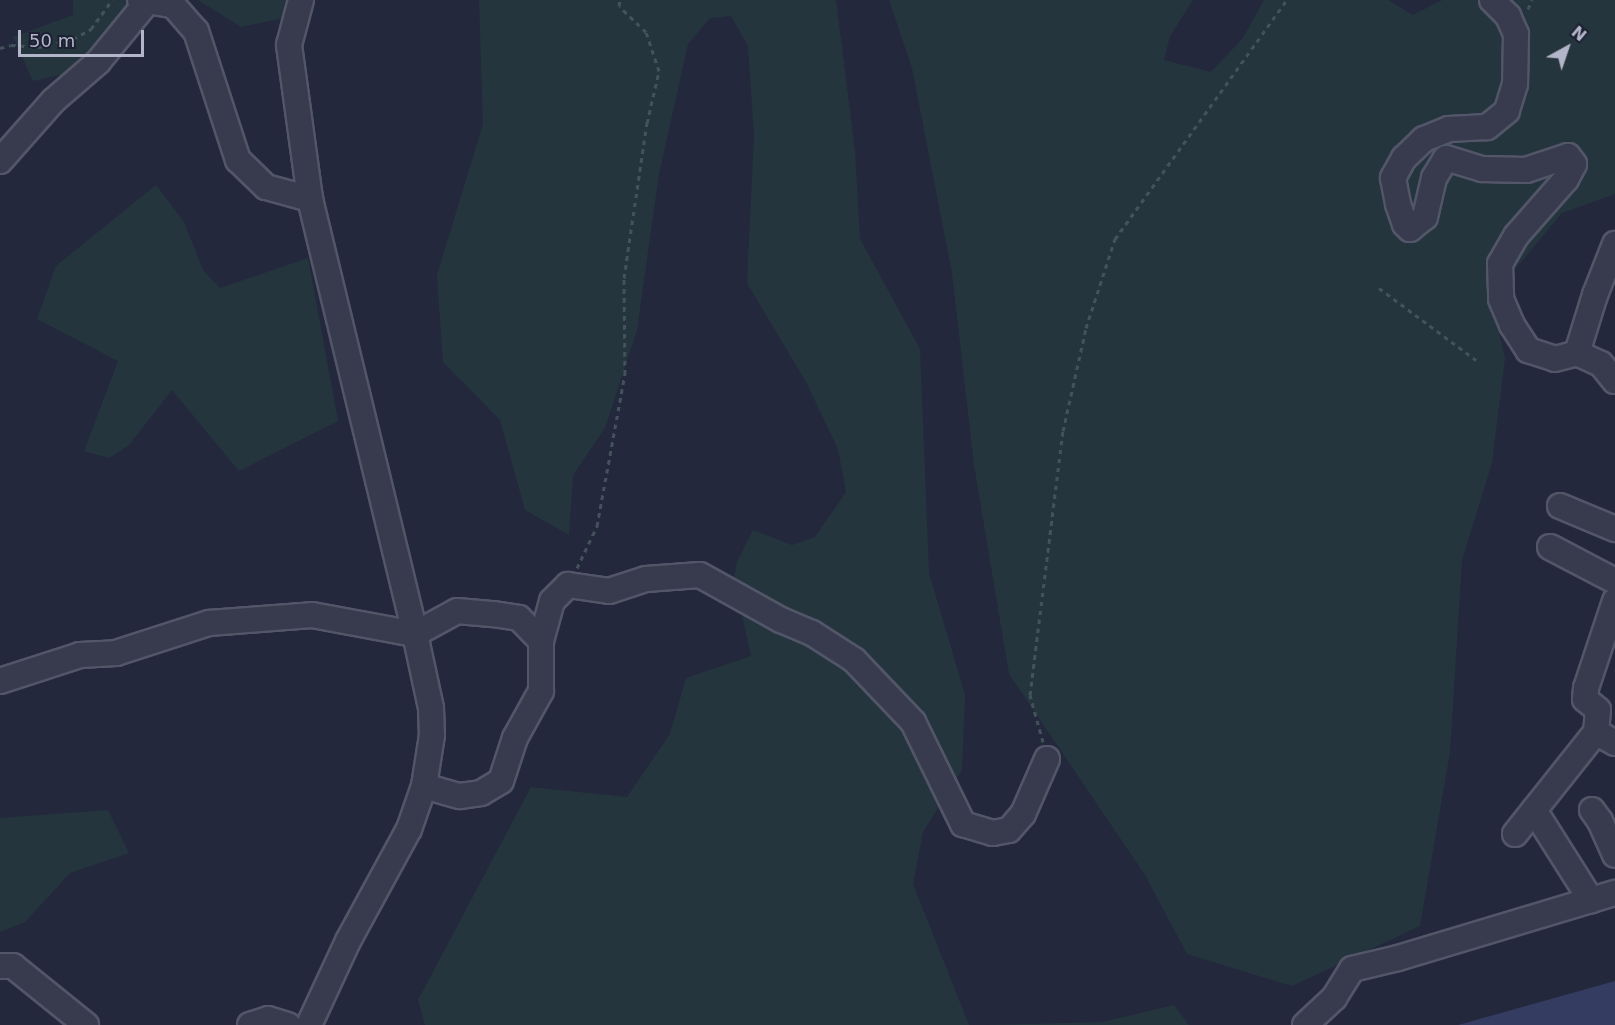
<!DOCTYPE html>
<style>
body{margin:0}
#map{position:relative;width:1615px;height:1025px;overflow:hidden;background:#23283d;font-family:"DejaVu Sans",sans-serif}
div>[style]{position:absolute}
.green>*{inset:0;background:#25353e}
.water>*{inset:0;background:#353c62}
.path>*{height:3px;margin-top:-1.5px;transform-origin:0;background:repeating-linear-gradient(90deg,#43525b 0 4.5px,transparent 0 9px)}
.roads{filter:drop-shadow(2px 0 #525668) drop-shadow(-2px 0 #525668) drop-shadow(0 2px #525668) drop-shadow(0 -2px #525668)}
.minor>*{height:24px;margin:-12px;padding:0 12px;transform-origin:12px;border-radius:12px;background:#373b4d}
span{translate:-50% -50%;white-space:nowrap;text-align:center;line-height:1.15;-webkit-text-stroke:5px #1c2032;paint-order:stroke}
.north{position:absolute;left:1537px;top:18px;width:60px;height:60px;-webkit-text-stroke:4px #1c2032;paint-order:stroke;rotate:40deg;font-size:16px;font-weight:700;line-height:24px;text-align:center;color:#b2b6c8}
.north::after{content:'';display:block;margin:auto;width:21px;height:27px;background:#b2b6c8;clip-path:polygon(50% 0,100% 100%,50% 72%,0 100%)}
.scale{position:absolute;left:18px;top:30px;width:126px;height:27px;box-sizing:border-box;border:3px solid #b2b6c8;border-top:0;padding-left:8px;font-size:18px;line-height:21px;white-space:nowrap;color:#b2b6c8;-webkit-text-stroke:4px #1c2032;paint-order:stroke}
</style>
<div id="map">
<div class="green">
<div style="clip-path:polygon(73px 0,173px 0,78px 71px,33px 81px,13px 37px,73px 15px)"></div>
<div style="clip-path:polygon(198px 0,286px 0,284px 18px,241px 27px)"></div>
<div style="clip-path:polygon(479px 0,836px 0,855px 151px,860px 239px,920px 349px,929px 573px,965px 695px,962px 770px,923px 832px,913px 884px,969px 1025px,425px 1025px,418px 1000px,531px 787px,627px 797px,670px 734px,686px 678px,751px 656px,734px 578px,737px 562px,753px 530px,792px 545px,815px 537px,846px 492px,838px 449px,806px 382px,747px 283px,754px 135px,748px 46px,731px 16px,710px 18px,688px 44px,659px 174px,637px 330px,605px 428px,573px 475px,569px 535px,525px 510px,500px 420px,443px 362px,437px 275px,483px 124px)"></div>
<div style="clip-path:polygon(889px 0,1193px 0,1170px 36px,1164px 60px,1211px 72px,1243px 38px,1264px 0,1388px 0,1413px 15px,1442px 0,1615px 0,1615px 194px,1562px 213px,1491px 298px,1505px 358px,1492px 463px,1462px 560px,1450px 752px,1420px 926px,1292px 986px,1187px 954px,1145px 875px,1009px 674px,974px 465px,952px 273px,912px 68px)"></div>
<div style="clip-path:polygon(156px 185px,184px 222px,203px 270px,220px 288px,308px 258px,338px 421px,239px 471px,172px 390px,129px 445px,109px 458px,84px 451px,118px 361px,37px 319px,56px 266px)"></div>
<div style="clip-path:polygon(108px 810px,129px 853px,70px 873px,25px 922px,0 932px,0 818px)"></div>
<div style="clip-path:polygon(1174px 1005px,1189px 1025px,984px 1025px,1103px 1022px)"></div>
</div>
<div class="water">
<div style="clip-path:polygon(1615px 981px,1615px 1025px,1458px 1025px)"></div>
</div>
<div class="path">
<div style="left:1528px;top:9px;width:10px;rotate:-66deg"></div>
<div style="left:0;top:48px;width:11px;rotate:-15deg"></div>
<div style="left:11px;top:45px;width:28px;rotate:4deg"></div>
<div style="left:39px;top:47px;width:35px;rotate:-13deg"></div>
<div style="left:73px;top:39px;width:21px;rotate:-29deg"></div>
<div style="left:91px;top:29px;width:36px;rotate:-54deg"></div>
<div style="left:1379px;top:288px;width:121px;rotate:36.6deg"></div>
<div style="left:577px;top:568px;width:47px;rotate:-64.5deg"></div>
<div style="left:597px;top:526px;width:155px;rotate:-79.6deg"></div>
<div style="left:625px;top:374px;width:96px;rotate:-90.6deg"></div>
<div style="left:624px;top:278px;width:157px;rotate:-81.6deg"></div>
<div style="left:647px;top:123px;width:53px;rotate:-77deg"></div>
<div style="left:659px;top:71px;width:41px;rotate:-108.4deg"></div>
<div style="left:646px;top:32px;width:37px;rotate:-136deg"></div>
<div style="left:619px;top:6px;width:6px;rotate:-81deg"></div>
<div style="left:1043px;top:742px;width:49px;rotate:-105.5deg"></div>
<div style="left:1030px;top:695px;width:266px;rotate:-82.9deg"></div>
<div style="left:1063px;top:431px;width:106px;rotate:-77.4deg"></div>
<div style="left:1086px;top:328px;width:94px;rotate:-72deg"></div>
<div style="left:1115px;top:239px;width:294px;rotate:-54.3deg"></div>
</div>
<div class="roads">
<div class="minor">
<div style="left:140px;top:0;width:33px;rotate:9deg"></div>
<div style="left:173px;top:5px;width:35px;rotate:49deg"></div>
<div style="left:196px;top:31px;width:136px;rotate:72deg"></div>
<div style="left:238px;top:160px;width:39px;rotate:44deg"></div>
<div style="left:266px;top:187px;width:46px;rotate:15.3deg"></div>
<div style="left:301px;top:0;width:47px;rotate:104.9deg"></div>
<div style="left:289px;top:45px;width:155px;rotate:82.2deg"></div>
<div style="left:310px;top:199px;width:447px;rotate:76.4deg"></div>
<div style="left:415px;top:634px;width:76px;rotate:77.8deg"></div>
<div style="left:431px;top:708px;width:27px;rotate:88deg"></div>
<div style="left:432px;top:735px;width:52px;rotate:98.9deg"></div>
<div style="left:424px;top:786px;width:46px;rotate:109.2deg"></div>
<div style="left:409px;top:829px;width:128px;rotate:118.6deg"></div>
<div style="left:348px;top:941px;width:93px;rotate:114.9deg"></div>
<div style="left:1492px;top:0;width:23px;rotate:45deg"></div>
<div style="left:1508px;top:16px;width:20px;rotate:66deg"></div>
<div style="left:1516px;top:34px;width:50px;rotate:91.1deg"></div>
<div style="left:1515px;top:84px;width:28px;rotate:107deg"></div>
<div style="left:1507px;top:111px;width:26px;rotate:141deg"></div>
<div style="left:1487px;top:127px;width:38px;rotate:177deg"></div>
<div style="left:1449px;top:129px;width:27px;rotate:158deg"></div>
<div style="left:1424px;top:139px;width:28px;rotate:136deg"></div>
<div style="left:1404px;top:158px;width:23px;rotate:119deg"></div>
<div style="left:1393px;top:178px;width:26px;rotate:79deg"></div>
<div style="left:1398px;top:204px;width:21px;rotate:71deg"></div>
<div style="left:1405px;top:224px;width:7px;rotate:45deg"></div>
<div style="left:1410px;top:229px;width:19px;rotate:-39deg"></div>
<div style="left:1425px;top:217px;width:40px;rotate:-77deg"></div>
<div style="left:1434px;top:178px;width:23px;rotate:-59deg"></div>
<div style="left:1446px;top:158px;width:38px;rotate:17deg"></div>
<div style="left:1482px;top:169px;width:44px;rotate:1.3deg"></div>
<div style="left:1526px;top:170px;width:44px;rotate:-18.4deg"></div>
<div style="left:1568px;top:156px;width:10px;rotate:53deg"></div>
<div style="left:1574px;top:164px;width:17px;rotate:118deg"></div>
<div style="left:1566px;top:179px;width:76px;rotate:131.3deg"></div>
<div style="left:1516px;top:236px;width:32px;rotate:120deg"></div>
<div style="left:1500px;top:264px;width:35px;rotate:88deg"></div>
<div style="left:1501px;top:299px;width:28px;rotate:67deg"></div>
<div style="left:1512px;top:325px;width:30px;rotate:57deg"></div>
<div style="left:1528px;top:350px;width:28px;rotate:18deg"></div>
<div style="left:1555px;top:359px;width:23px;rotate:-15deg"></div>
<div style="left:1577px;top:353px;width:26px;rotate:25deg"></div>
<div style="left:1601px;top:364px;width:22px;rotate:51deg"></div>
<div style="left:0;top:161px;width:80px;rotate:-48.5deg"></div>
<div style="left:53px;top:101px;width:60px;rotate:-40.9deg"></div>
<div style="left:98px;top:62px;width:79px;rotate:-50.7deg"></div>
<div style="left:1577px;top:353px;width:61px;rotate:-72.8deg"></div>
<div style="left:1595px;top:295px;width:55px;rotate:-68.6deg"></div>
<div style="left:1560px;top:506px;width:60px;rotate:22.7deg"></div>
<div style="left:1550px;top:547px;width:73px;rotate:27.6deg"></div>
<div style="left:1615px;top:601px;width:92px;rotate:108.4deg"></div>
<div style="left:1586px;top:688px;width:11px;rotate:95deg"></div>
<div style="left:1585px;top:699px;width:17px;rotate:40deg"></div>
<div style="left:1598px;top:710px;width:22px;rotate:95deg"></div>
<div style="left:1596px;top:732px;width:22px;rotate:30deg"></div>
<div style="left:0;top:681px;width:84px;rotate:-18deg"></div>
<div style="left:80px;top:655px;width:36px;rotate:-3deg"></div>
<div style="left:116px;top:653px;width:98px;rotate:-17.9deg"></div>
<div style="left:209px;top:623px;width:103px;rotate:-4.4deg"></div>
<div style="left:312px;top:615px;width:105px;rotate:10.5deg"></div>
<div style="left:415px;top:634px;width:48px;rotate:-28.7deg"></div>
<div style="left:457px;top:611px;width:37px;rotate:5deg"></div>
<div style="left:494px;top:614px;width:25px;rotate:9deg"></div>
<div style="left:519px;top:618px;width:32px;rotate:46deg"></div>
<div style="left:424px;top:786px;width:37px;rotate:16deg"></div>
<div style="left:460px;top:796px;width:21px;rotate:-8deg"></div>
<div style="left:481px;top:793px;width:23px;rotate:-31deg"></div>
<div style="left:501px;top:781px;width:45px;rotate:-72deg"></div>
<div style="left:515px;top:738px;width:54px;rotate:-61deg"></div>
<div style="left:541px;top:691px;width:50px;rotate:-90deg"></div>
<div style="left:541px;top:641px;width:41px;rotate:-74.6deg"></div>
<div style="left:552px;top:601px;width:23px;rotate:-45deg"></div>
<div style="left:568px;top:585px;width:41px;rotate:8.3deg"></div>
<div style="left:609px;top:591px;width:39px;rotate:-18deg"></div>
<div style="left:646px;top:579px;width:54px;rotate:-4.2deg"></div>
<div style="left:700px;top:575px;width:93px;rotate:29.1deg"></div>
<div style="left:781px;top:620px;width:34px;rotate:23deg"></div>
<div style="left:812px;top:633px;width:50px;rotate:32.7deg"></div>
<div style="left:854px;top:660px;width:86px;rotate:46.4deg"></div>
<div style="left:913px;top:722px;width:114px;rotate:63.9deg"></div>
<div style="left:963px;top:824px;width:31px;rotate:17deg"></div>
<div style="left:993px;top:833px;width:16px;rotate:-11deg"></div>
<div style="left:1009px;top:830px;width:21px;rotate:-49deg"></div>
<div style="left:1023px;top:814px;width:60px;rotate:-66.4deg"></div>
<div style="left:1534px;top:810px;width:107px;rotate:57.7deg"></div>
<div style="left:1592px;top:810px;width:14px;rotate:54deg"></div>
<div style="left:1600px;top:821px;width:37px;rotate:66deg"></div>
<div style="left:1515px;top:834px;width:130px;rotate:-51.5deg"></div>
<div style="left:0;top:966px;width:13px"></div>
<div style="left:13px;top:966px;width:94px;rotate:38.9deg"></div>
<div style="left:250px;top:1025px;width:19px;rotate:-18deg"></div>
<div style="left:268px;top:1019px;width:21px;rotate:17deg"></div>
<div style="left:1305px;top:1025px;width:40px;rotate:-43deg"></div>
<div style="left:1334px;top:998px;width:34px;rotate:-58deg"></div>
<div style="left:1352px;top:969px;width:47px;rotate:-13.4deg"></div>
<div style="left:1398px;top:958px;width:227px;rotate:-16.7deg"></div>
</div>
</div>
<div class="north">N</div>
<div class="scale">50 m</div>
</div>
